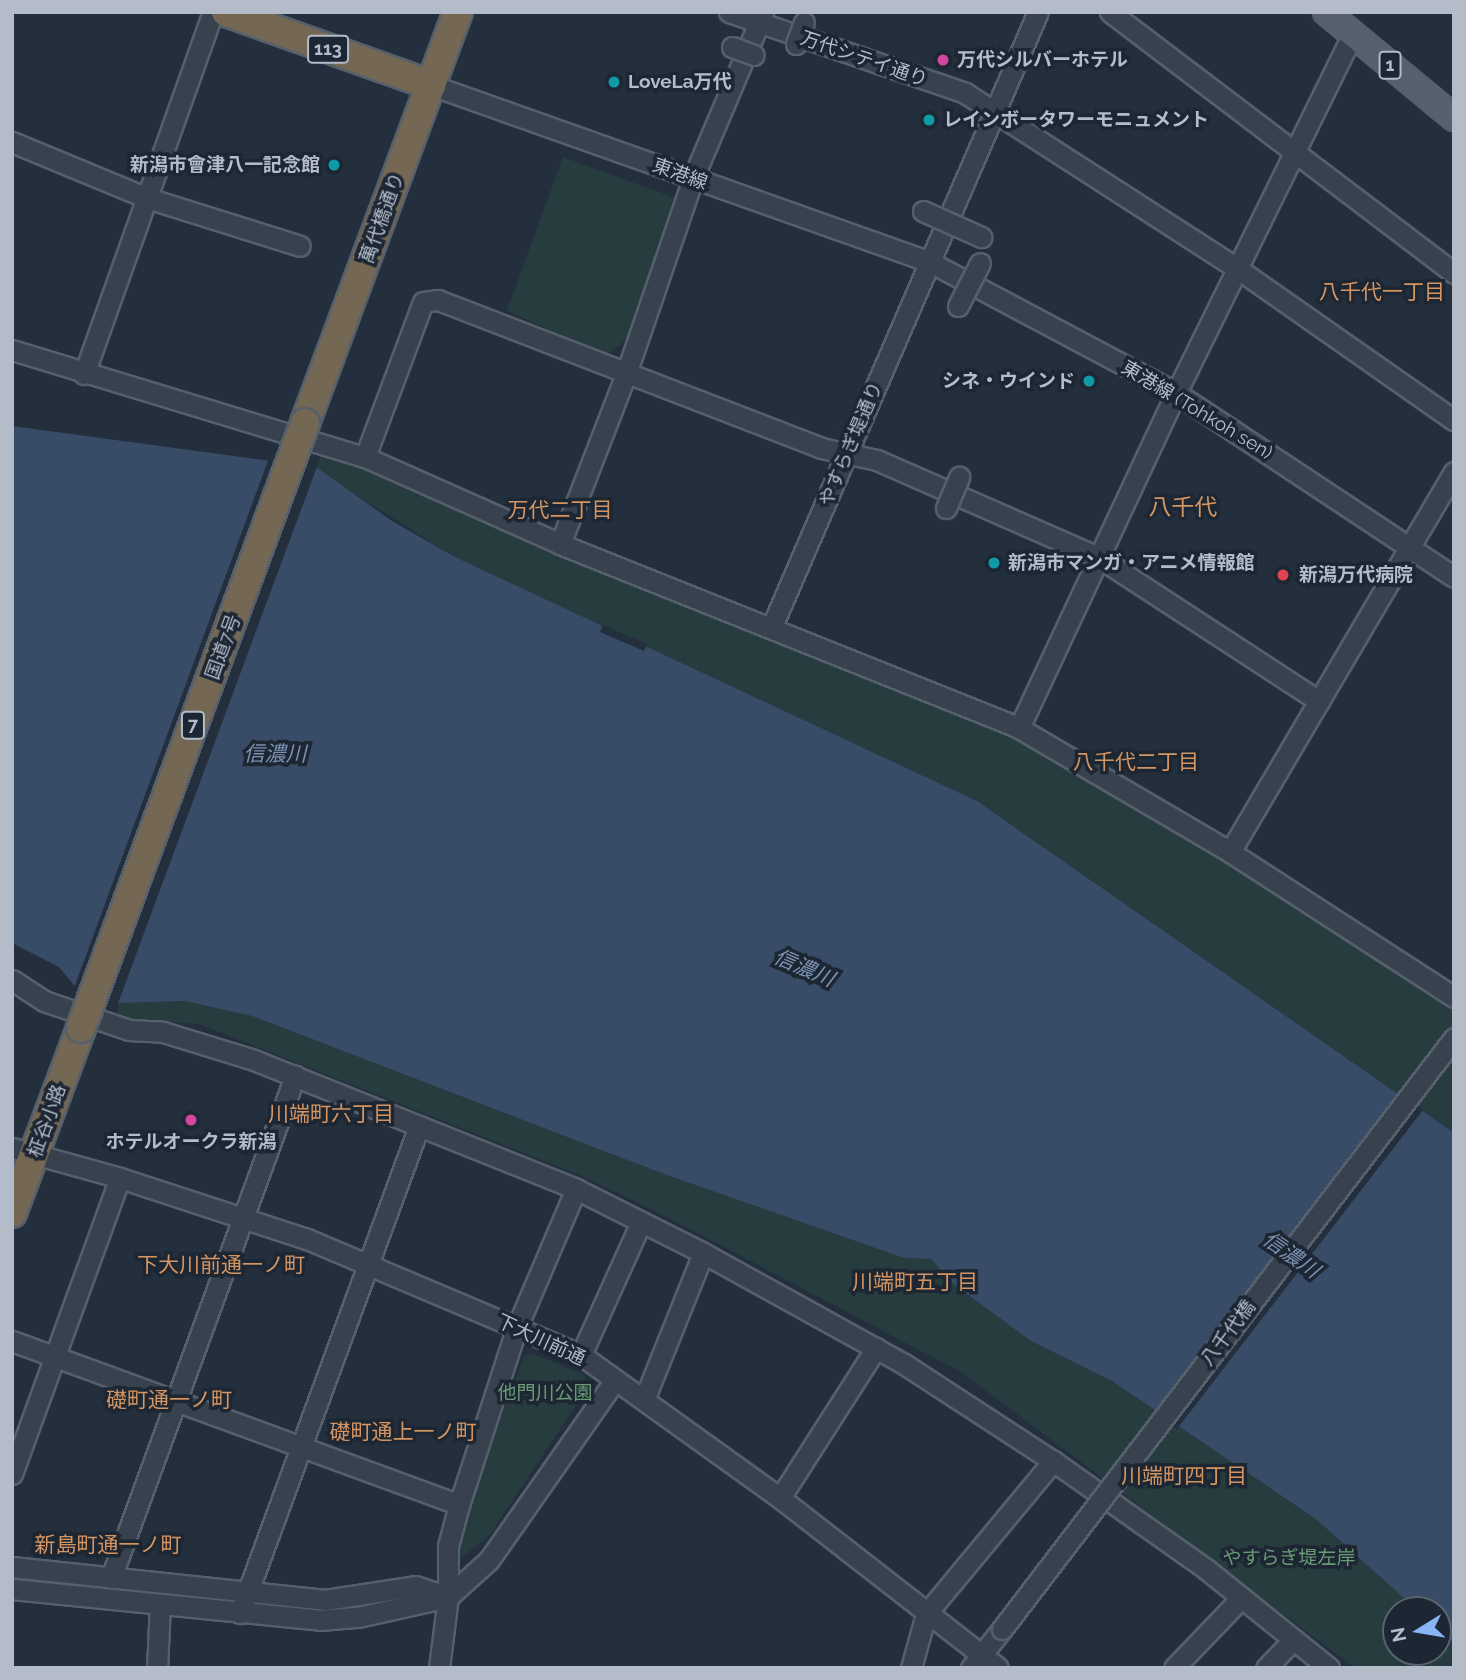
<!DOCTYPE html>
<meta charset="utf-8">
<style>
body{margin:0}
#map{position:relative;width:1466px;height:1680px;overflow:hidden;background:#242f3e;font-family:Raleway,"Noto Sans JP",sans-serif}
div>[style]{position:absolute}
.green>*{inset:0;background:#263c3f}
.water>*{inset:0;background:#394c67}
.pier>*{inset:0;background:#242f3e}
.roads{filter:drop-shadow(2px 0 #565f6c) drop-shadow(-2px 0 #565f6c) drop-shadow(0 2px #565f6c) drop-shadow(0 -2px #565f6c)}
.minor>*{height:19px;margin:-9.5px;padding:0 9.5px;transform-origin:9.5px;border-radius:9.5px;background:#38414e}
.major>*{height:24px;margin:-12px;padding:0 12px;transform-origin:12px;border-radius:12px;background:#56606e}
.highway>*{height:28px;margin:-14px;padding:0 14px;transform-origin:14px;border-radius:14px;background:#746855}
.bridges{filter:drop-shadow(2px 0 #565f6c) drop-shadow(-2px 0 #565f6c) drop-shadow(0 2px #565f6c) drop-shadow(0 -2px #565f6c)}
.minor-bridge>*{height:19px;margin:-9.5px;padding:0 9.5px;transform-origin:9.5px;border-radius:9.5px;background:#38414e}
.highway-bridge>*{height:28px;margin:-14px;padding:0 14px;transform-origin:14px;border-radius:14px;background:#746855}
.dots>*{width:19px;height:19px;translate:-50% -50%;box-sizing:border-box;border:4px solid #1d2633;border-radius:50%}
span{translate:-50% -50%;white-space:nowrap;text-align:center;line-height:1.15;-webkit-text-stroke:7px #1d2633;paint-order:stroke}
.shield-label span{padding:2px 5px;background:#1d2633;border:2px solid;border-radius:5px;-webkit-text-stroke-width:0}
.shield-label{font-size:18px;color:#b4bcc9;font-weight:700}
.street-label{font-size:19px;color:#b4bcc9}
.poi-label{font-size:19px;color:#b4bcc9;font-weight:700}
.left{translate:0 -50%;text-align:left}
.right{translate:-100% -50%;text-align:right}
.park-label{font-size:19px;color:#6b9a76}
.neighbourhood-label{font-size:21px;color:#d59563}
.water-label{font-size:21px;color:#7c92b1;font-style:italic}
.quarter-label{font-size:23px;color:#d59563}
.frame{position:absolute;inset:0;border:14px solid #b4bcc9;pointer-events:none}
.north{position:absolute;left:1382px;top:1596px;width:70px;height:70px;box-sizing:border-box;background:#1d2633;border:2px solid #59626f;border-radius:50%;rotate:259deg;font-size:19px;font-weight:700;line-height:28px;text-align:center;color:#b4bcc9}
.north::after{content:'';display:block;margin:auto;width:24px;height:32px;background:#8ab4f8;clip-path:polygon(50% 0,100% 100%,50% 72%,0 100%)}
</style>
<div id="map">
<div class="green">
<div style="clip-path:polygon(563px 157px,678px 199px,626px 340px,606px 355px,507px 311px)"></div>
<div style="clip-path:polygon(323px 449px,476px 520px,1000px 726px,1208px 846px,1454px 1007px,1454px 1133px,977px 801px,455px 557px,320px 472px,316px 467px)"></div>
<div style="clip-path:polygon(185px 1001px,252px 1016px,664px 1174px,904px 1258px,931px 1259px,952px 1283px,1031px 1341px,1112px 1381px,1316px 1519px,1417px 1610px,1396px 1610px,1396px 1652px,1438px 1652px,1438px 1629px,1454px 1643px,1454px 1668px,1355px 1668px,961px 1372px,661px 1214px,582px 1176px,199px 1024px,117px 1019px,118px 1003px)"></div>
<div style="clip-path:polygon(531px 1353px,585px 1375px,586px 1390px,489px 1536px,461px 1558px,455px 1553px,461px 1528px,524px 1356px)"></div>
</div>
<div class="water">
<div style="clip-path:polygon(12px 426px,316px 467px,392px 521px,455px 557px,977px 801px,1454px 1133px,1454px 1643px,1438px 1629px,1438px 1610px,1417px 1610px,1316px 1519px,1112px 1381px,1031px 1341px,952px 1283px,931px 1259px,904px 1258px,664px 1174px,252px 1016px,185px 1001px,118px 1003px,74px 985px,59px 967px,12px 943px)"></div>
</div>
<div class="pier">
<div style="clip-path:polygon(269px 458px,318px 464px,117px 1006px,74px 988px)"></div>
<div style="clip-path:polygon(603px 625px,647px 644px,644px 651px,600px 632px)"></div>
<div style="clip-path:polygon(1399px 1091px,1423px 1110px,1177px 1429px,1153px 1413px)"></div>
</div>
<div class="roads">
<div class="minor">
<div style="left:729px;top:12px;width:250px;rotate:18.9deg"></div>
<div style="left:965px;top:93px;width:325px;rotate:32.8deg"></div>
<div style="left:1238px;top:269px;width:264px;rotate:35deg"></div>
<div style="left:1110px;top:12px;width:432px;rotate:37.2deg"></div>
<div style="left:431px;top:85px;width:529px;rotate:19.53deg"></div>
<div style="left:930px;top:262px;width:279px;rotate:28deg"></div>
<div style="left:1176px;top:393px;width:333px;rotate:33.5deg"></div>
<div style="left:12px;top:142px;width:146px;rotate:22.5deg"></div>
<div style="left:147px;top:198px;width:160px;rotate:17.4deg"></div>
<div style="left:12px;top:350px;width:369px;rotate:16.9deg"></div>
<div style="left:365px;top:457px;width:214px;rotate:24deg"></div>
<div style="left:560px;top:544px;width:495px;rotate:21.8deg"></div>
<div style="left:1019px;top:728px;width:245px;rotate:30.4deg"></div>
<div style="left:1230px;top:852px;width:267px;rotate:32.9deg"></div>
<div style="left:84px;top:374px;width:384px;rotate:-70.4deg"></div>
<div style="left:365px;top:457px;width:165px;rotate:-69.5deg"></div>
<div style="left:423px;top:302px;width:15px;rotate:-8deg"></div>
<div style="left:438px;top:300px;width:411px;rotate:21.1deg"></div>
<div style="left:821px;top:448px;width:57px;rotate:12.1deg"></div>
<div style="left:877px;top:460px;width:241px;rotate:23.7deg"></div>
<div style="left:1098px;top:557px;width:264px;rotate:33.1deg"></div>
<div style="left:560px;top:544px;width:182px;rotate:-68.8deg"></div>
<div style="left:626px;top:374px;width:207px;rotate:-71.1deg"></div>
<div style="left:693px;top:178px;width:179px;rotate:-67deg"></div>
<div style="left:772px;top:626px;width:669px;rotate:-66.58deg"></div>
<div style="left:1019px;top:728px;width:370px;rotate:-64.9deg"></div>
<div style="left:1176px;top:393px;width:400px;rotate:-63.8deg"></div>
<div style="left:1230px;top:852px;width:441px;rotate:-59.5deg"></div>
<div style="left:12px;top:980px;width:38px;rotate:33deg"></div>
<div style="left:44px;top:1001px;width:90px;rotate:18.8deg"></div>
<div style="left:129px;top:1030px;width:34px;rotate:3deg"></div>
<div style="left:163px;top:1032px;width:95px;rotate:17.1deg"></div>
<div style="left:254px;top:1060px;width:347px;rotate:21.8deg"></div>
<div style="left:576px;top:1189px;width:142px;rotate:26.7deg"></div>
<div style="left:703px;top:1253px;width:230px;rotate:28.9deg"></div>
<div style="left:904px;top:1364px;width:178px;rotate:33.1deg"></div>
<div style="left:1053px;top:1461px;width:187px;rotate:35.2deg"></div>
<div style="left:1206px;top:1569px;width:158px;rotate:38.8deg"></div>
<div style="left:12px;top:1148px;width:112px;rotate:15.5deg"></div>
<div style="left:120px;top:1178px;width:197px;rotate:18.1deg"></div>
<div style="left:307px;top:1239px;width:298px;rotate:22.9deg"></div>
<div style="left:581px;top:1355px;width:245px;rotate:35.7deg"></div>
<div style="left:780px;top:1498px;width:276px;rotate:37.9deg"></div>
<div style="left:12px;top:1341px;width:476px;rotate:20.1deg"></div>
<div style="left:581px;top:1355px;width:146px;rotate:-65.7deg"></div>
<div style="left:644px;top:1400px;width:158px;rotate:-68.1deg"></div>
<div style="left:12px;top:1474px;width:315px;rotate:-70deg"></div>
<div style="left:780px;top:1498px;width:178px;rotate:-57.4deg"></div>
<div style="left:12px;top:1567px;width:315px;rotate:6deg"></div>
<div style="left:325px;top:1600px;width:91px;rotate:-8.8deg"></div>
<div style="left:415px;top:1586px;width:35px;rotate:18deg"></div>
<div style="left:111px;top:1578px;width:535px;rotate:-69.87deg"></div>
<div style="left:12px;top:1589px;width:310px;rotate:5.7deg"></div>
<div style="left:320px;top:1620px;width:38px;rotate:-5deg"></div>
<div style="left:358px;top:1617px;width:92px;rotate:-12.5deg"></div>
<div style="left:448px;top:1597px;width:51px;rotate:-90deg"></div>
<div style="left:448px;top:1546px;width:42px;rotate:-75deg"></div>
<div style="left:459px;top:1505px;width:187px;rotate:-72deg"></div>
<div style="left:517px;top:1327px;width:150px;rotate:-66.9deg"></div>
<div style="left:240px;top:1613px;width:519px;rotate:-69.82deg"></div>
<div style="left:157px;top:1668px;width:63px;rotate:-87.3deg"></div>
<div style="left:439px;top:1668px;width:72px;rotate:-82.8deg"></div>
<div style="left:448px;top:1597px;width:55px;rotate:-42.1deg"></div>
<div style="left:489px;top:1560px;width:220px;rotate:-55deg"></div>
<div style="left:911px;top:1668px;width:56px;rotate:-74.5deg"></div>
<div style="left:926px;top:1614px;width:199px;rotate:-50.3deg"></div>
<div style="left:971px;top:1668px;width:50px;rotate:-51.5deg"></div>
<div style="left:1174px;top:1668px;width:98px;rotate:-46.2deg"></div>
<div style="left:1266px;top:1668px;width:40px;rotate:-46deg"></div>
</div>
<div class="major">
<div style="left:1326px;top:12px;width:166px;rotate:39.6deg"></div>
</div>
<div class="highway">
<div style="left:226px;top:12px;width:218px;rotate:19.6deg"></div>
<div style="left:305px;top:423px;width:439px;rotate:-69.6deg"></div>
<div style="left:12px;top:1213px;width:197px;rotate:-69.5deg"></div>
</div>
</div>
<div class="bridges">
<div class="minor-bridge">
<div style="left:796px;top:44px;width:23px;rotate:-70deg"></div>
<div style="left:732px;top:47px;width:23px;rotate:20deg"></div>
<div style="left:923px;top:211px;width:64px;rotate:24.1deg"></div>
<div style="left:958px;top:306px;width:48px;rotate:-62.9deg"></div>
<div style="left:946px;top:508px;width:34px;rotate:-67deg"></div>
<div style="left:1002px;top:1629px;width:744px;rotate:-52.59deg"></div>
</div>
<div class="highway-bridge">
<div style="left:81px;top:1028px;width:645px;rotate:-69.68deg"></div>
</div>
</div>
<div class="dots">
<div style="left:943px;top:60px;background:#d1479c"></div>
<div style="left:614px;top:82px;background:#0f9aa8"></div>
<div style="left:929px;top:120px;background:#0f9aa8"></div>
<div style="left:334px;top:165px;background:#0f9aa8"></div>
<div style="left:1089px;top:381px;background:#0f9aa8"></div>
<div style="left:994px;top:563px;background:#0f9aa8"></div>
<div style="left:1283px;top:575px;background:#e0444e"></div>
<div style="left:191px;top:1120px;background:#d1479c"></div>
</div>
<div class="shield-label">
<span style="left:328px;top:49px">113</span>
<span style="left:1390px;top:65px">1</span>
<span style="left:193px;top:725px">7</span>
</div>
<div class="street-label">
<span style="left:864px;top:59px;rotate:19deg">万代シテイ通り</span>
<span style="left:680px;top:174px;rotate:20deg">東港線</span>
<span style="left:382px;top:218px;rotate:-70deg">萬代橋通り</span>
<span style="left:1197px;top:410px;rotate:31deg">東港線 (Tohkoh sen)</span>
<span style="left:851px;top:444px;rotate:-67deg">やすらぎ堤通り</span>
<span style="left:223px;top:647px;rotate:-70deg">国道7号</span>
<span style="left:47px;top:1121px;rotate:-70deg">柾谷小路</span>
<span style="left:1228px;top:1333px;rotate:-53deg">八千代橋</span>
<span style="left:541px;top:1340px;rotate:25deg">下大川前通</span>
</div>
<div class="poi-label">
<span class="left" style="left:957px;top:60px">万代シルバーホテル</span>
<span class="left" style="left:628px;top:82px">LoveLa万代</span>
<span class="left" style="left:943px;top:120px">レインボータワーモニュメント</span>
<span class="right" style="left:320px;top:165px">新潟市會津八一記念館</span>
<span class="right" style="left:1075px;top:381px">シネ・ウインド</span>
<span class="left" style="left:1008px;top:563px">新潟市マンガ・アニメ情報館</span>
<span class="left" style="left:1299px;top:575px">新潟万代病院</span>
<span style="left:191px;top:1142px">ホテルオークラ新潟</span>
</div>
<div class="park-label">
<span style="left:545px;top:1393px">他門川公園</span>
<span style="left:1289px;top:1558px">やすらぎ堤左岸</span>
</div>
<div class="neighbourhood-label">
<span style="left:1382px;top:292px">八千代一丁目</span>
<span style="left:560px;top:510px">万代二丁目</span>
<span style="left:1136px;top:762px">八千代二丁目</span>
<span style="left:331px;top:1114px">川端町六丁目</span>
<span style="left:221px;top:1265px">下大川前通一ノ町</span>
<span style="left:915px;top:1282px">川端町五丁目</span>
<span style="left:169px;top:1400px">礎町通一ノ町</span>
<span style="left:403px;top:1432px">礎町通上一ノ町</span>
<span style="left:1184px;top:1476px">川端町四丁目</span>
<span style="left:108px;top:1545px">新島町通一ノ町</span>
</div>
<div class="water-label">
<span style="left:275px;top:754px">信濃川</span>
<span style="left:804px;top:968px;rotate:23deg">信濃川</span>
<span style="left:1291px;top:1255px;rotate:35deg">信濃川</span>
</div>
<div class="quarter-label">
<span style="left:1183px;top:507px">八千代</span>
</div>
<div class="frame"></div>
<div class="north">N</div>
</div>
